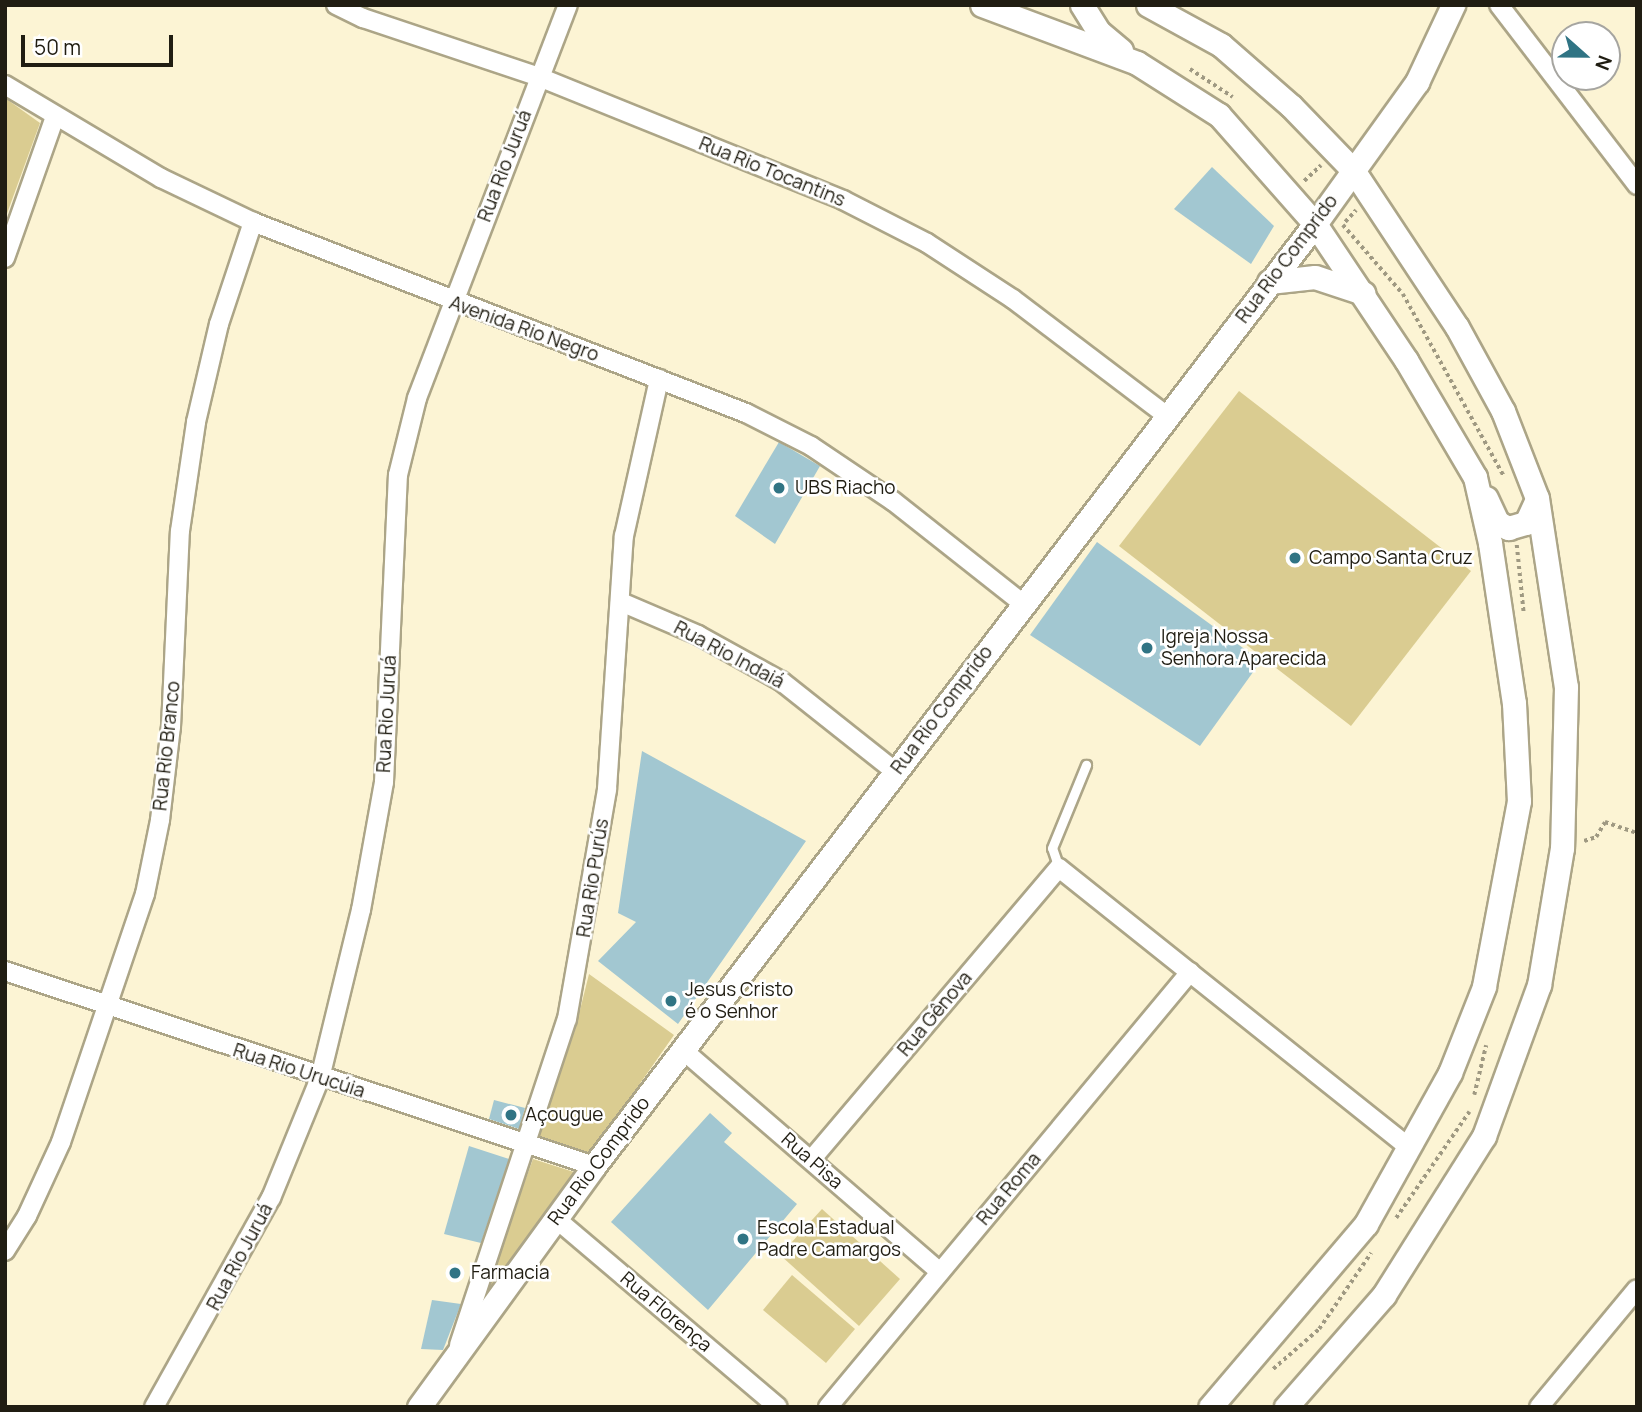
<!DOCTYPE html>
<meta charset="utf-8">
<style>
body{margin:0}
#map{position:relative;width:1642px;height:1412px;overflow:hidden;background:#fcf4d4;font-family:Manrope,sans-serif}
div>[style]{position:absolute}
.green>*{inset:0;background:#dacc91}
.building>*{inset:0;background:#a2c7d1}
.path>*{height:3.5px;margin-top:-1.75px;transform-origin:0;background:repeating-linear-gradient(90deg,#9f9982 0 3.5px,transparent 0 7px)}
.roads{filter:drop-shadow(2px 0 #aca587) drop-shadow(-2px 0 #aca587) drop-shadow(0 2px #aca587) drop-shadow(0 -2px #aca587)}
.service>*{height:9px;margin:-4.5px;padding:0 4.5px;transform-origin:4.5px;border-radius:4.5px;background:#fff}
.minor>*{height:18px;margin:-9px;padding:0 9px;transform-origin:9px;border-radius:9px;background:#fff}
.tertiary>*{height:23px;margin:-11.5px;padding:0 11.5px;transform-origin:11.5px;border-radius:11.5px;background:#fff}
.dots>*{width:19px;height:19px;translate:-50% -50%;box-sizing:border-box;border:4px solid #fff;border-radius:50%}
span{translate:-50% -50%;white-space:nowrap;text-align:center;line-height:1.15;-webkit-text-stroke:5px #fff;paint-order:stroke}
.street-label{font-size:19px;color:#201d12}
.poi-label{font-size:19px;color:#201d12}
.left{translate:0 -50%;text-align:left}
.frame{position:absolute;inset:0;border:7px solid #201d12;pointer-events:none}
.north{position:absolute;left:1551px;top:21px;width:70px;height:70px;box-sizing:border-box;background:#fff;border:2px solid #a6a5a0;border-radius:50%;rotate:111deg;font-size:19px;font-weight:700;line-height:28px;text-align:center;color:#201d12}
.north::after{content:'';display:block;margin:auto;width:24px;height:32px;background:#307484;clip-path:polygon(50% 0,100% 100%,50% 72%,0 100%)}
.scale{position:absolute;left:21px;top:35px;width:152px;height:32px;box-sizing:border-box;border:4px solid #201d12;border-top:0;padding-left:9px;font-size:21px;line-height:24px;white-space:nowrap;color:#201d12;-webkit-text-stroke:5px #fff;paint-order:stroke}
</style>
<div id="map">
<div class="green">
<div style="clip-path:polygon(5px 98px,40px 123px,5px 219px)"></div>
<div style="clip-path:polygon(1239px 391px,1471px 571px,1351px 726px,1119px 546px)"></div>
<div style="clip-path:polygon(589px 974px,674px 1035px,590px 1155px,538px 1137px,575px 1030px)"></div>
<div style="clip-path:polygon(533px 1159px,577px 1173px,480px 1304px)"></div>
<div style="clip-path:polygon(822px 1209px,900px 1279px,859px 1326px,780px 1255px)"></div>
<div style="clip-path:polygon(792px 1275px,855px 1329px,826px 1363px,763px 1310px)"></div>
</div>
<div class="building">
<div style="clip-path:polygon(1212px 167px,1274px 226px,1251px 264px,1174px 209px)"></div>
<div style="clip-path:polygon(779px 442px,820px 466px,775px 544px,735px 516px)"></div>
<div style="clip-path:polygon(1097px 542px,1261px 661px,1200px 746px,1030px 635px)"></div>
<div style="clip-path:polygon(642px 751px,806px 841px,678px 1024px,598px 961px,636px 922px,618px 913px)"></div>
<div style="clip-path:polygon(494px 1100px,525px 1108px,519px 1129px,489px 1119px)"></div>
<div style="clip-path:polygon(710px 1113px,732px 1133px,724px 1142px,797px 1204px,708px 1310px,611px 1222px)"></div>
<div style="clip-path:polygon(469px 1146px,509px 1159px,481px 1243px,444px 1234px)"></div>
<div style="clip-path:polygon(432px 1300px,461px 1304px,443px 1350px,421px 1349px)"></div>
</div>
<div class="path">
<div style="left:1190px;top:69px;width:51px;rotate:33.1deg"></div>
<div style="left:1304px;top:181px;width:23px;rotate:-43deg"></div>
<div style="left:1345px;top:222px;width:16px;rotate:-47deg"></div>
<div style="left:1343px;top:225px;width:91px;rotate:49deg"></div>
<div style="left:1403px;top:294px;width:208px;rotate:61deg"></div>
<div style="left:1517px;top:545px;width:69px;rotate:84.2deg"></div>
<div style="left:1584px;top:841px;width:13px;rotate:-18deg"></div>
<div style="left:1596px;top:837px;width:17px;rotate:-59deg"></div>
<div style="left:1605px;top:822px;width:34px;rotate:19deg"></div>
<div style="left:1474px;top:1095px;width:51px;rotate:-76.5deg"></div>
<div style="left:1396px;top:1218px;width:129px;rotate:-55.4deg"></div>
<div style="left:1273px;top:1369px;width:61px;rotate:-41deg"></div>
<div style="left:1319px;top:1329px;width:92px;rotate:-55.6deg"></div>
</div>
<div class="roads">
<div class="service">
<div style="left:1059px;top:868px;width:21px;rotate:-109deg"></div>
<div style="left:1052px;top:848px;width:90px;rotate:-67.7deg"></div>
</div>
<div class="minor">
<div style="left:336px;top:5px;width:30px;rotate:26deg"></div>
<div style="left:363px;top:18px;width:186px;rotate:18.5deg"></div>
<div style="left:539px;top:77px;width:328px;rotate:22deg"></div>
<div style="left:843px;top:200px;width:94px;rotate:27.1deg"></div>
<div style="left:927px;top:243px;width:103px;rotate:33.1deg"></div>
<div style="left:1013px;top:299px;width:193px;rotate:37.2deg"></div>
<div style="left:1499px;top:5px;width:227px;rotate:52.5deg"></div>
<div style="left:5px;top:85px;width:182px;rotate:30.8deg"></div>
<div style="left:161px;top:178px;width:102px;rotate:25.6deg"></div>
<div style="left:253px;top:222px;width:529px;rotate:21.18deg"></div>
<div style="left:746px;top:413px;width:73px;rotate:26.9deg"></div>
<div style="left:811px;top:446px;width:99px;rotate:33.9deg"></div>
<div style="left:893px;top:501px;width:164px;rotate:38.3deg"></div>
<div style="left:5px;top:258px;width:150px;rotate:-70.5deg"></div>
<div style="left:621px;top:602px;width:84px;rotate:23.2deg"></div>
<div style="left:698px;top:635px;width:95px;rotate:29deg"></div>
<div style="left:781px;top:681px;width:147px;rotate:38.4deg"></div>
<div style="left:5px;top:971px;width:620px;rotate:18.32deg"></div>
<div style="left:684px;top:1051px;width:338px;rotate:40.8deg"></div>
<div style="left:811px;top:1160px;width:383px;rotate:-49.7deg"></div>
<div style="left:1059px;top:868px;width:449px;rotate:38.6deg"></div>
<div style="left:555px;top:1218px;width:292px;rotate:40.3deg"></div>
<div style="left:5px;top:1251px;width:41px;rotate:-57.8deg"></div>
<div style="left:27px;top:1216px;width:81px;rotate:-65.3deg"></div>
<div style="left:61px;top:1142px;width:262px;rotate:-71.3deg"></div>
<div style="left:145px;top:894px;width:76px;rotate:-78.5deg"></div>
<div style="left:160px;top:820px;width:94px;rotate:-83.3deg"></div>
<div style="left:171px;top:727px;width:196px;rotate:-87.4deg"></div>
<div style="left:180px;top:531px;width:110px;rotate:-81.6deg"></div>
<div style="left:196px;top:422px;width:101px;rotate:-76.8deg"></div>
<div style="left:219px;top:324px;width:108px;rotate:-71.6deg"></div>
<div style="left:459px;top:1345px;width:343px;rotate:-71.7deg"></div>
<div style="left:567px;top:1019px;width:233px;rotate:-80.1deg"></div>
<div style="left:607px;top:789px;width:254px;rotate:-86.2deg"></div>
<div style="left:624px;top:536px;width:161px;rotate:-77.4deg"></div>
<div style="left:154px;top:1407px;width:240px;rotate:-60.8deg"></div>
<div style="left:271px;top:1198px;width:130px;rotate:-67.8deg"></div>
<div style="left:320px;top:1078px;width:173px;rotate:-76.3deg"></div>
<div style="left:361px;top:910px;width:130px;rotate:-79.8deg"></div>
<div style="left:384px;top:782px;width:307px;rotate:-87.4deg"></div>
<div style="left:398px;top:475px;width:79px;rotate:-76.1deg"></div>
<div style="left:417px;top:398px;width:421px;rotate:-69deg"></div>
<div style="left:828px;top:1407px;width:566px;rotate:-50.23deg"></div>
<div style="left:1539px;top:1407px;width:153px;rotate:-50.3deg"></div>
</div>
<div class="tertiary">
<div style="left:982px;top:5px;width:165px;rotate:20.5deg"></div>
<div style="left:1137px;top:63px;width:97px;rotate:32.4deg"></div>
<div style="left:1219px;top:115px;width:145px;rotate:48.6deg"></div>
<div style="left:1315px;top:224px;width:164px;rotate:56.2deg"></div>
<div style="left:1406px;top:360px;width:136px;rotate:59.5deg"></div>
<div style="left:1475px;top:477px;width:68px;rotate:77.2deg"></div>
<div style="left:1490px;top:543px;width:162px;rotate:81.5deg"></div>
<div style="left:1514px;top:703px;width:98px;rotate:87.1deg"></div>
<div style="left:1519px;top:801px;width:189px;rotate:100.7deg"></div>
<div style="left:1484px;top:987px;width:92px;rotate:111.6deg"></div>
<div style="left:1450px;top:1073px;width:173px;rotate:119.1deg"></div>
<div style="left:1366px;top:1224px;width:240px;rotate:130.4deg"></div>
<div style="left:1082px;top:5px;width:31px;rotate:58deg"></div>
<div style="left:1098px;top:31px;width:30px;rotate:40deg"></div>
<div style="left:1148px;top:5px;width:83px;rotate:28.7deg"></div>
<div style="left:1221px;top:45px;width:93px;rotate:41.1deg"></div>
<div style="left:1291px;top:106px;width:89px;rotate:45.9deg"></div>
<div style="left:1353px;top:170px;width:188px;rotate:56.5deg"></div>
<div style="left:1457px;top:327px;width:96px;rotate:61.3deg"></div>
<div style="left:1503px;top:411px;width:93px;rotate:68.7deg"></div>
<div style="left:1537px;top:498px;width:191px;rotate:81.3deg"></div>
<div style="left:1566px;top:687px;width:161px;rotate:91.4deg"></div>
<div style="left:1562px;top:848px;width:139px;rotate:99.5deg"></div>
<div style="left:1539px;top:985px;width:161px;rotate:110deg"></div>
<div style="left:1484px;top:1136px;width:188px;rotate:122.2deg"></div>
<div style="left:1384px;top:1295px;width:149px;rotate:131.2deg"></div>
<div style="left:1269px;top:282px;width:46px;rotate:-6.2deg"></div>
<div style="left:1315px;top:277px;width:51px;rotate:18.4deg"></div>
<div style="left:1486px;top:498px;width:26px;rotate:65deg"></div>
<div style="left:1497px;top:522px;width:13px;rotate:29deg"></div>
<div style="left:1508px;top:528px;width:19px;rotate:-16deg"></div>
<div style="left:1526px;top:523px;width:26px;rotate:-65deg"></div>
<div style="left:419px;top:1407px;width:298px;rotate:-54deg"></div>
<div style="left:594px;top:1166px;width:1186px;rotate:-52.57deg"></div>
<div style="left:1315px;top:224px;width:175px;rotate:-54.3deg"></div>
<div style="left:1417px;top:82px;width:85px;rotate:-64.9deg"></div>
</div>
</div>
<div class="dots">
<div style="left:779px;top:488px;background:#307484"></div>
<div style="left:1295px;top:558px;background:#307484"></div>
<div style="left:1147px;top:648px;background:#307484"></div>
<div style="left:671px;top:1001px;background:#307484"></div>
<div style="left:511px;top:1115px;background:#307484"></div>
<div style="left:743px;top:1239px;background:#307484"></div>
<div style="left:455px;top:1273px;background:#307484"></div>
</div>
<div class="street-label">
<span style="left:505px;top:166px;rotate:-69deg">Rua Rio Juruá</span>
<span style="left:772px;top:172px;rotate:22deg">Rua Rio Tocantins</span>
<span style="left:1287px;top:259px;rotate:-53deg">Rua Rio Comprido</span>
<span style="left:524px;top:329px;rotate:20deg">Avenida Rio Negro</span>
<span style="left:729px;top:655px;rotate:28deg">Rua Rio Indaiá</span>
<span style="left:942px;top:710px;rotate:-53deg">Rua Rio Comprido</span>
<span style="left:387px;top:714px;rotate:-87deg">Rua Rio Juruá</span>
<span style="left:167px;top:746px;rotate:-84deg">Rua Rio Branco</span>
<span style="left:593px;top:878px;rotate:-81deg">Rua Rio Purús</span>
<span style="left:935px;top:1014px;rotate:-50deg">Rua Gênova</span>
<span style="left:299px;top:1071px;rotate:18deg">Rua Rio Urucúia</span>
<span style="left:599px;top:1161px;rotate:-53deg">Rua Rio Comprido</span>
<span style="left:812px;top:1161px;rotate:41deg">Rua Pisa</span>
<span style="left:1009px;top:1189px;rotate:-50deg">Rua Roma</span>
<span style="left:240px;top:1257px;rotate:-62deg">Rua Rio Juruá</span>
<span style="left:666px;top:1312px;rotate:40deg">Rua Florença</span>
</div>
<div class="poi-label">
<span class="left" style="left:795px;top:488px">UBS Riacho</span>
<span class="left" style="left:1309px;top:558px">Campo Santa Cruz</span>
<span class="left" style="left:1161px;top:648px">Igreja Nossa<br>Senhora Aparecida</span>
<span class="left" style="left:685px;top:1001px">Jesus Cristo<br>é o Senhor</span>
<span class="left" style="left:525px;top:1115px">Açougue</span>
<span class="left" style="left:757px;top:1239px">Escola Estadual<br>Padre Camargos</span>
<span class="left" style="left:471px;top:1273px">Farmacia</span>
</div>
<div class="frame"></div>
<div class="north">N</div>
<div class="scale">50 m</div>
</div>
